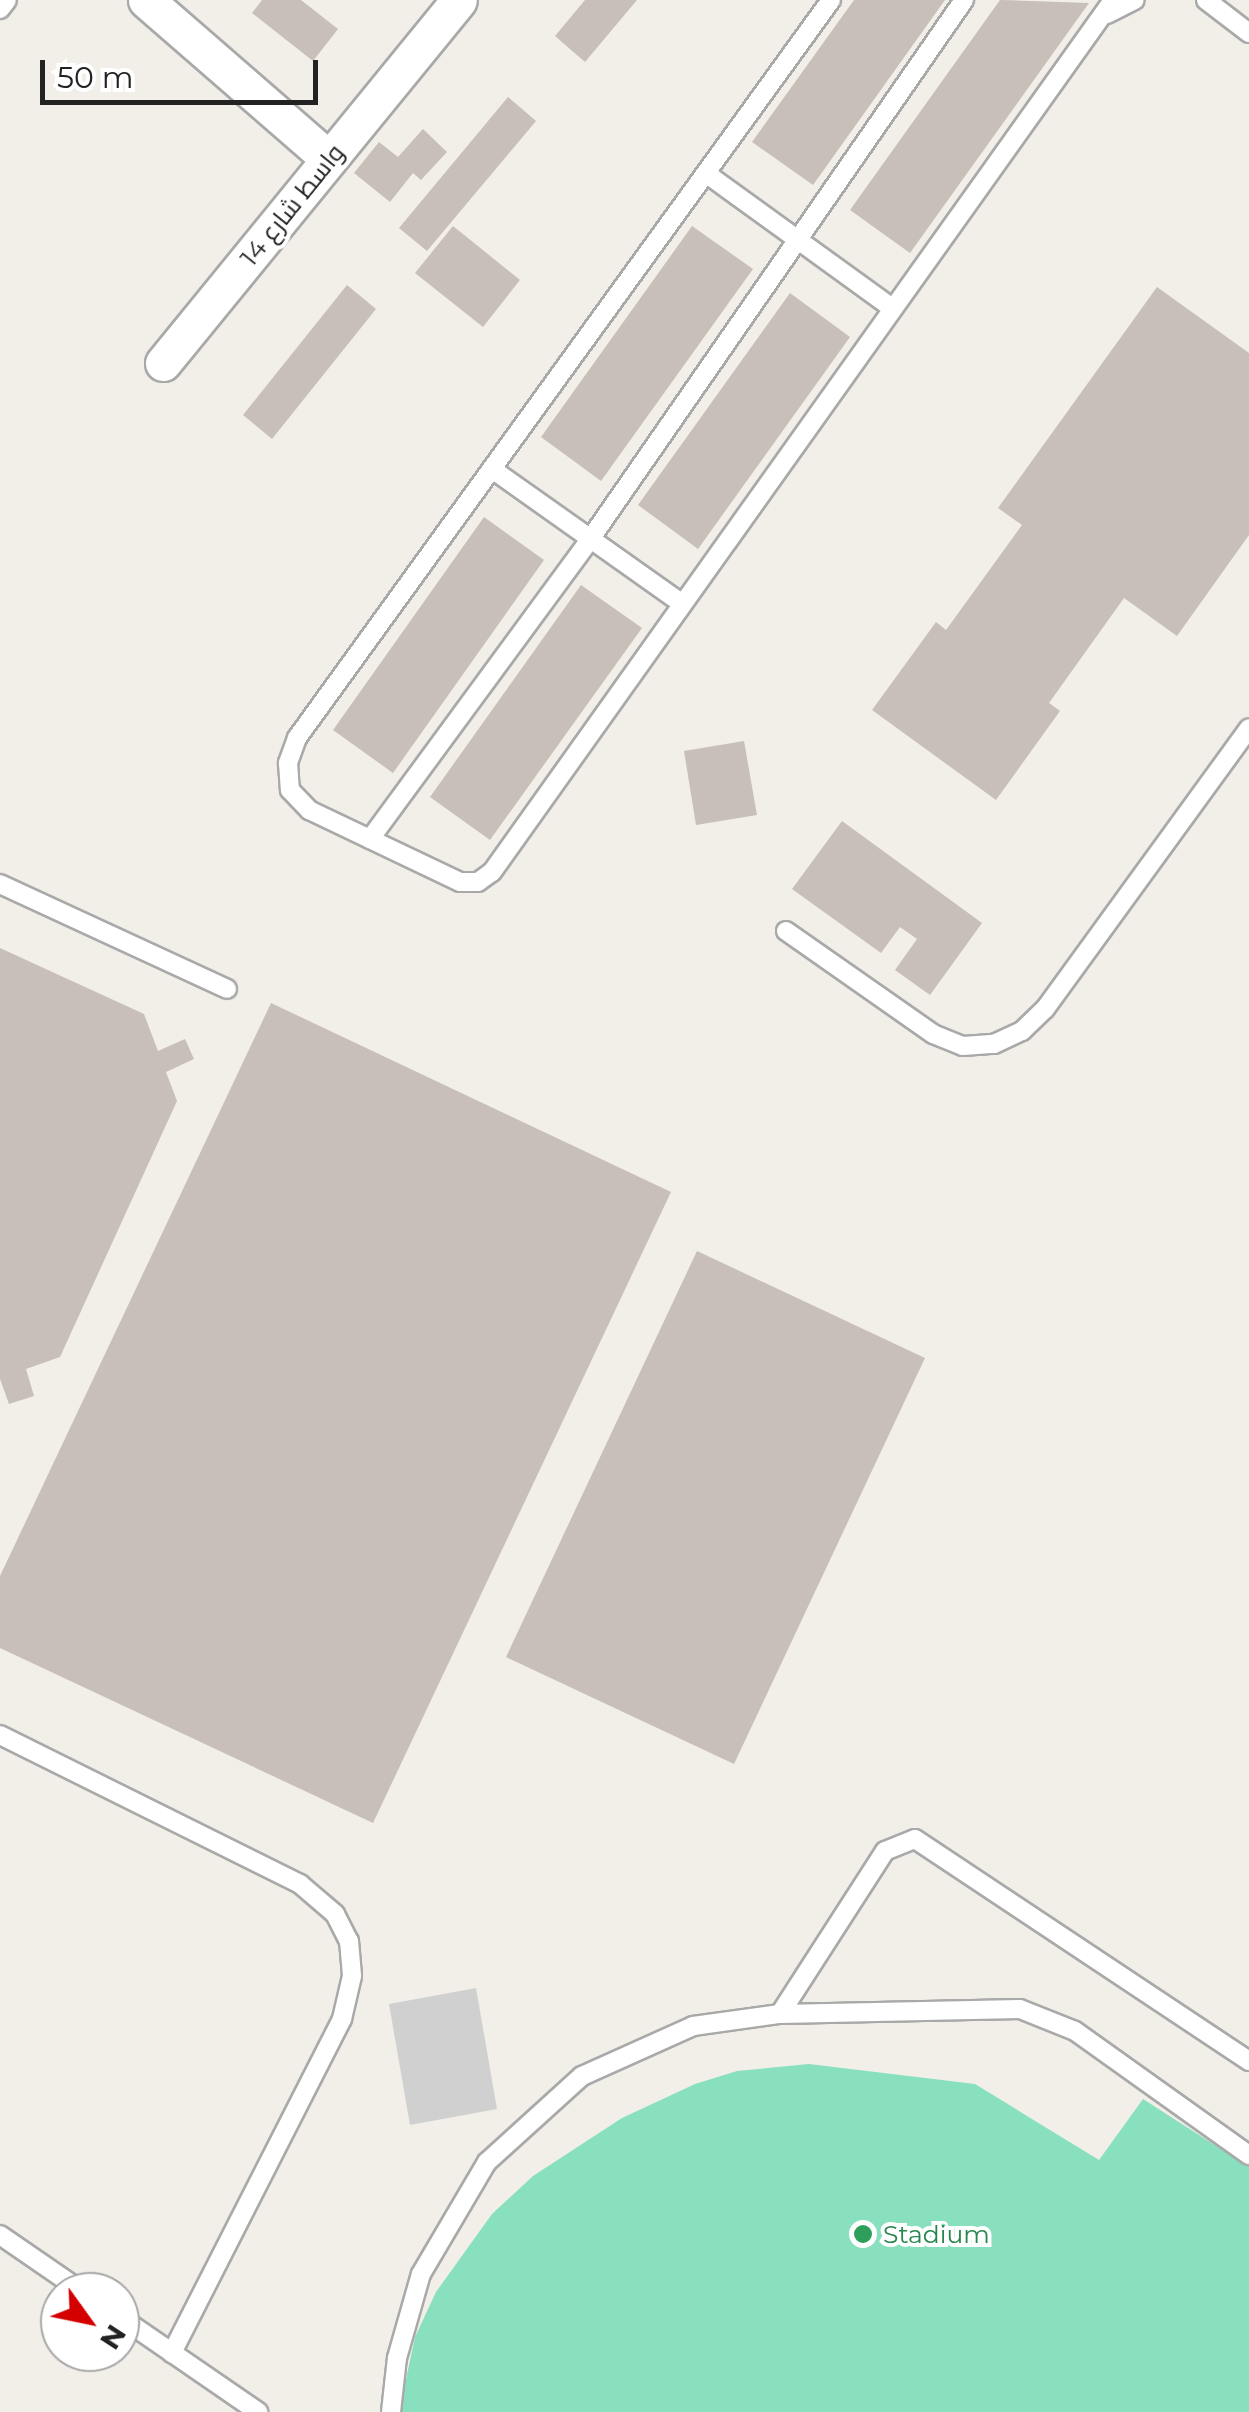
<!DOCTYPE html>
<meta charset="utf-8">
<style>
body{margin:0}
#map{position:relative;width:1249px;height:2412px;overflow:hidden;background:#f2efe9;font-family:Montserrat,Cairo,sans-serif}
div>[style]{position:absolute}
.religious>*{inset:0;background:#d0d0d0}
.pitch>*{inset:0;background:#88e0be}
.building>*{inset:0;background:#c7bfb8}
.roads{filter:drop-shadow(2px 0 #a9a9a9) drop-shadow(-2px 0 #a9a9a9) drop-shadow(0 2px #a9a9a9) drop-shadow(0 -2px #a9a9a9)}
.service>*{height:18px;margin:-9px;padding:0 9px;transform-origin:9px;border-radius:9px;background:#fff}
.minor>*{height:35px;margin:-17.5px;padding:0 17.5px;transform-origin:17.5px;border-radius:17.5px;background:#fff}
.dots>*{width:28px;height:28px;translate:-50% -50%;box-sizing:border-box;border:5px solid #fff;border-radius:50%}
span{translate:-50% -50%;white-space:nowrap;text-align:center;line-height:1.15;-webkit-text-stroke:8px #fff;paint-order:stroke}
.street-label{font-size:25px;color:#222}
.leisure-label{font-size:25px;color:#27864d}
.left{translate:0 -50%;text-align:left}
.north{position:absolute;left:40px;top:2272px;width:100px;height:100px;box-sizing:border-box;background:#fff;border:2px solid #a7a7a7;border-radius:50%;rotate:123deg;font-size:28px;font-weight:700;line-height:40px;text-align:center;color:#222}
.north::after{content:'';display:block;margin:auto;width:35px;height:45px;background:#d40000;clip-path:polygon(50% 0,100% 100%,50% 72%,0 100%)}
.scale{position:absolute;left:40px;top:60px;width:278px;height:45px;box-sizing:border-box;border:5px solid #222;border-top:0;padding-left:12px;font-size:30px;line-height:35px;white-space:nowrap;color:#222;-webkit-text-stroke:8px #fff;paint-order:stroke}
</style>
<div id="map">
<div class="religious">
<div style="clip-path:polygon(476px 1988px,497px 2109px,410px 2125px,389px 2004px)"></div>
</div>
<div class="pitch">
<div style="clip-path:polygon(809px 2064px,975px 2084px,1099px 2160px,1143px 2099px,1249px 2167px,1249px 2412px,399px 2412px,415px 2337px,436px 2292px,492px 2214px,533px 2176px,622px 2118px,695px 2084px,737px 2071px)"></div>
</div>
<div class="building">
<div style="clip-path:polygon(262px 0,301px 0,338px 29px,313px 61px,252px 13px)"></div>
<div style="clip-path:polygon(585px 0,637px 0,585px 62px,555px 36px)"></div>
<div style="clip-path:polygon(854px 0,945px 0,813px 185px,752px 142px)"></div>
<div style="clip-path:polygon(1000px 0,1089px 3px,910px 253px,850px 210px)"></div>
<div style="clip-path:polygon(508px 97px,536px 121px,427px 251px,399px 228px)"></div>
<div style="clip-path:polygon(423px 129px,447px 152px,421px 180px,413px 173px,390px 202px,354px 173px,379px 142px,398px 157px)"></div>
<div style="clip-path:polygon(453px 226px,520px 280px,483px 327px,415px 273px)"></div>
<div style="clip-path:polygon(692px 226px,753px 269px,601px 481px,541px 437px)"></div>
<div style="clip-path:polygon(347px 285px,376px 309px,272px 439px,243px 415px)"></div>
<div style="clip-path:polygon(1157px 287px,1249px 353px,1249px 535px,1177px 636px,1124px 598px,1049px 703px,1060px 711px,996px 800px,872px 710px,936px 622px,946px 630px,1022px 525px,998px 508px)"></div>
<div style="clip-path:polygon(790px 293px,850px 337px,698px 549px,638px 505px)"></div>
<div style="clip-path:polygon(484px 517px,544px 560px,393px 773px,333px 730px)"></div>
<div style="clip-path:polygon(581px 585px,642px 628px,490px 840px,430px 797px)"></div>
<div style="clip-path:polygon(744px 741px,757px 815px,696px 825px,684px 751px)"></div>
<div style="clip-path:polygon(842px 821px,982px 923px,930px 995px,895px 970px,917px 939px,900px 927px,881px 953px,792px 889px)"></div>
<div style="clip-path:polygon(0 948px,144px 1014px,158px 1051px,185px 1039px,194px 1059px,166px 1072px,177px 1101px,60px 1357px,26px 1369px,34px 1396px,9px 1404px,0 1379px)"></div>
<div style="clip-path:polygon(271px 1003px,671px 1192px,373px 1823px,0 1648px,0 1576px)"></div>
<div style="clip-path:polygon(697px 1251px,925px 1358px,734px 1764px,506px 1657px)"></div>
</div>
<div class="roads">
<div class="service">
<div style="left:831px;top:0;width:911px;rotate:125.89deg"></div>
<div style="left:297px;top:738px;width:27px;rotate:110deg"></div>
<div style="left:288px;top:763px;width:27px;rotate:86deg"></div>
<div style="left:290px;top:790px;width:28px;rotate:46deg"></div>
<div style="left:309px;top:810px;width:167px;rotate:25.5deg"></div>
<div style="left:460px;top:882px;width:18px"></div>
<div style="left:478px;top:882px;width:17px;rotate:-36deg"></div>
<div style="left:492px;top:872px;width:1071px;rotate:-54.54deg"></div>
<div style="left:1206px;top:0;width:54px;rotate:37.5deg"></div>
<div style="left:0;top:9px;width:11px;rotate:-52deg"></div>
<div style="left:1107px;top:14px;width:31px;rotate:-27deg"></div>
<div style="left:707px;top:174px;width:227px;rotate:35.9deg"></div>
<div style="left:492px;top:469px;width:232px;rotate:35.3deg"></div>
<div style="left:370px;top:839px;width:373px;rotate:-53.7deg"></div>
<div style="left:591px;top:538px;width:655px;rotate:-55.27deg"></div>
<div style="left:0;top:884px;width:250px;rotate:24.8deg"></div>
<div style="left:786px;top:931px;width:179px;rotate:35deg"></div>
<div style="left:933px;top:1034px;width:32px;rotate:22deg"></div>
<div style="left:963px;top:1046px;width:31px;rotate:-4deg"></div>
<div style="left:994px;top:1044px;width:31px;rotate:-25deg"></div>
<div style="left:1022px;top:1031px;width:32px;rotate:-44deg"></div>
<div style="left:1045px;top:1009px;width:347px;rotate:-54deg"></div>
<div style="left:0;top:1735px;width:335px;rotate:26.4deg"></div>
<div style="left:300px;top:1884px;width:46px;rotate:40.6deg"></div>
<div style="left:335px;top:1914px;width:30px;rotate:63deg"></div>
<div style="left:349px;top:1941px;width:35px;rotate:85deg"></div>
<div style="left:352px;top:1976px;width:44px;rotate:103.1deg"></div>
<div style="left:342px;top:2019px;width:375px;rotate:117deg"></div>
<div style="left:780px;top:2014px;width:194px;rotate:-57.2deg"></div>
<div style="left:885px;top:1851px;width:32px;rotate:-22deg"></div>
<div style="left:915px;top:1839px;width:401px;rotate:33.6deg"></div>
<div style="left:0;top:2235px;width:101px;rotate:34.5deg"></div>
<div style="left:120px;top:2317px;width:168px;rotate:34.5deg"></div>
<div style="left:391px;top:2412px;width:54px;rotate:-83.7deg"></div>
<div style="left:397px;top:2358px;width:87px;rotate:-74.1deg"></div>
<div style="left:421px;top:2274px;width:130px;rotate:-59.5deg"></div>
<div style="left:487px;top:2162px;width:128px;rotate:-42.2deg"></div>
<div style="left:582px;top:2076px;width:122px;rotate:-24.2deg"></div>
<div style="left:693px;top:2026px;width:88px;rotate:-7.9deg"></div>
<div style="left:780px;top:2014px;width:240px;rotate:-1.2deg"></div>
<div style="left:1020px;top:2009px;width:59px;rotate:21.8deg"></div>
<div style="left:1075px;top:2031px;width:214px;rotate:35.5deg"></div>
</div>
<div class="minor">
<div style="left:146px;top:0;width:242px;rotate:41deg"></div>
<div style="left:163px;top:363px;width:468px;rotate:-50.8deg"></div>
</div>
</div>
<div class="dots">
<div style="left:863px;top:2234px;background:#2e9e5b"></div>
</div>
<div class="street-label">
<span style="left:292px;top:205px;rotate:-51deg">واسط شارع 14</span>
</div>
<div class="leisure-label">
<span class="left" style="left:883px;top:2234px">Stadium</span>
</div>
<div class="north">N</div>
<div class="scale">50 m</div>
</div>
